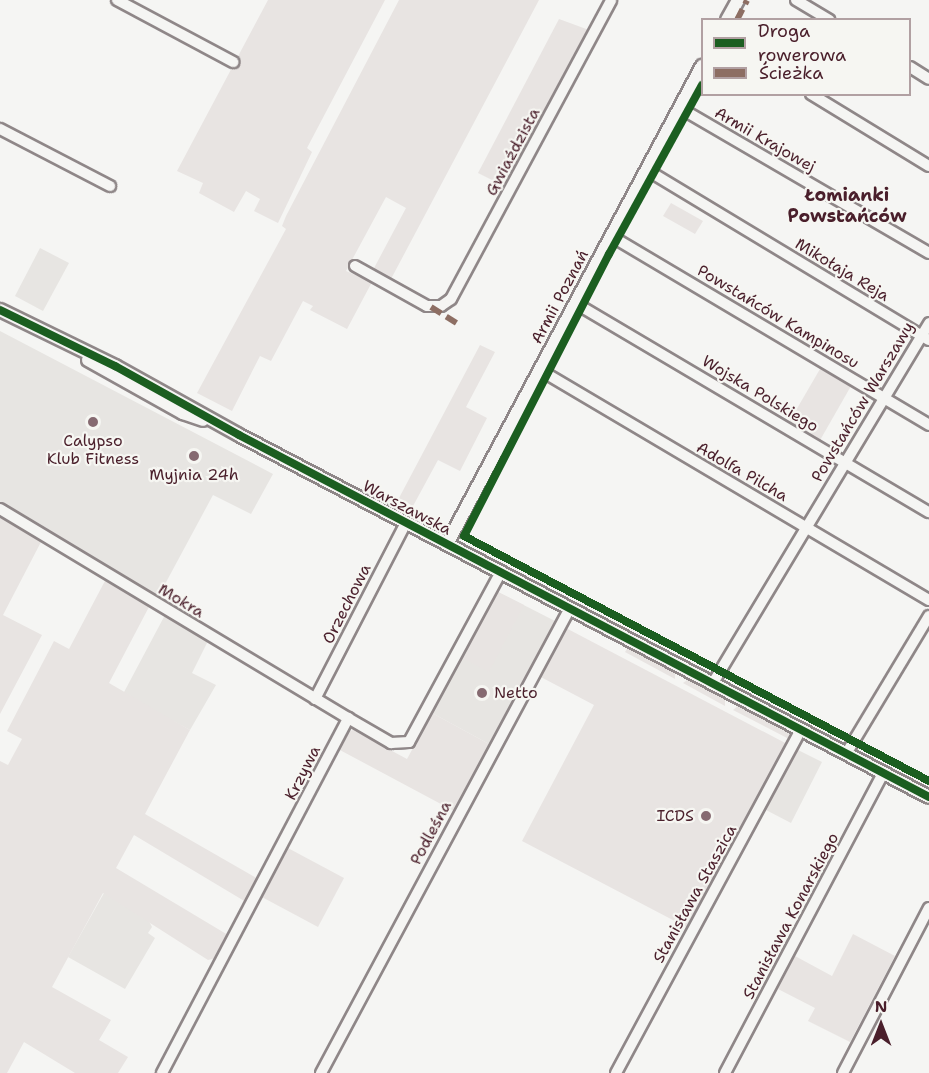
<!DOCTYPE html>
<meta charset="utf-8">
<style>
body{margin:0}
#map{position:relative;width:929px;height:1073px;overflow:hidden;background:#f5f5f3;font-family:"Shantell Sans",sans-serif}
div>[style]{position:absolute}
.built>*{inset:0;background:#e7e5e2}
.green>*{inset:0;background:#e8e4e2}
.roads{filter:drop-shadow(2px 0 #8f8788) drop-shadow(-2px 0 #8f8788) drop-shadow(0 2px #8f8788) drop-shadow(0 -2px #8f8788)}
.minor>*{height:10px;margin:-5px;padding:0 5px;transform-origin:5px;border-radius:5px;background:#f5f5f3}
.tertiary>*{height:12px;margin:-6px;padding:0 6px;transform-origin:6px;border-radius:6px;background:#f5f5f3}
.quiet>*{height:6px;margin-top:-3px;transform-origin:0;background:repeating-linear-gradient(90deg,#8d6e63 0 12px,transparent 0 18px)}
.cycleway>*{height:8px;margin:-4px;padding:0 4px;transform-origin:4px;border-radius:4px;background:#1b5e20}
.dots>*{width:16px;height:16px;translate:-50% -50%;box-sizing:border-box;border:3px solid #f6f6f2;border-radius:50%}
span{translate:-50% -50%;white-space:nowrap;text-align:center;line-height:1.15;-webkit-text-stroke:4.5px #f6f6f2;paint-order:stroke}
.street-label{font-size:16px;color:#4a1f2b}
.poi-label{font-size:16px;color:#4a1f2b}
.left{translate:0 -50%;text-align:left}
.right{translate:-100% -50%;text-align:right}
.neighbourhood-label{font-size:18px;color:#4a1f2b;font-weight:700}
.legend{position:absolute;left:701px;top:18px;width:210px;height:78px;box-sizing:border-box;background:#f6f6f2;border:2px solid #b1a0a2;margin:0;padding:8px 10px;list-style:none;font-size:18px;color:#4a1f2b}
.legend li{display:flex;align-items:center;gap:12px;height:30px}
.legend b{width:30px;border:2px solid #b1a0a2}
.north{position:absolute;left:851px;top:995px;width:60px;height:60px;-webkit-text-stroke:4px #f6f6f2;paint-order:stroke;rotate:0deg;font-size:16px;font-weight:700;line-height:24px;text-align:center;color:#4a1f2b}
.north::after{content:'';display:block;margin:auto;width:21px;height:27px;background:#4a1f2b;clip-path:polygon(50% 0,100% 100%,50% 72%,0 100%)}
</style>
<div id="map">
<div class="built">
<div style="clip-path:polygon(40px 248px,69px 263px,43px 311px,15px 296px)"></div>
<div style="clip-path:polygon(0 331px,273px 474px,251px 514px,213px 495px,157px 599px,0 504px)"></div>
<div style="clip-path:polygon(498px 592px,555px 621px,489px 744px,432px 713px)"></div>
<div style="clip-path:polygon(165px 615px,208px 641px,192px 673px,216px 685px,190px 730px,123px 694px)"></div>
<div style="clip-path:polygon(798px 750px,822px 762px,791px 823px,766px 810px)"></div>
<div style="clip-path:polygon(104px 893px,148px 919px,152px 927px,148px 933px,155px 938px,125px 989px,68px 957px)"></div>
</div>
<div class="green">
<div style="clip-path:polygon(268px 0,385px 0,307px 148px,312px 152px,278px 223px,254px 211px,260px 199px,246px 191px,234px 212px,199px 193px,203px 183px,177px 171px)"></div>
<div style="clip-path:polygon(399px 0,539px 0,391px 279px,373px 270px,406px 208px,386px 197px,346px 271px,372px 282px,347px 329px,310px 310px,313px 306px,303px 301px,271px 361px,260px 356px,232px 411px,197px 393px,286px 229px,282px 226px,286px 216px)"></div>
<div style="clip-path:polygon(559px 19px,589px 30px,506px 187px,478px 173px)"></div>
<div style="clip-path:polygon(671px 203px,703px 221px,695px 234px,663px 216px)"></div>
<div style="clip-path:polygon(480px 345px,495px 352px,466px 407px,487px 418px,460px 471px,438px 460px,413px 506px,399px 498px)"></div>
<div style="clip-path:polygon(820px 369px,851px 386px,819px 442px,788px 424px)"></div>
<div style="clip-path:polygon(0 516px,42px 540px,3px 615px,42px 635px,0 714px)"></div>
<div style="clip-path:polygon(106px 579px,150px 605px,109px 683px,190px 730px,145px 814px,258px 879px,246px 902px,134px 835px,116px 868px,228px 935px,216px 958px,208px 960px,103px 893px,52px 987px,111px 1020px,99px 1040px,128px 1057px,118px 1073px,75px 1073px,24px 1042px,7px 1073px,0 1073px,0 761px,8px 765px,22px 739px,7px 731px,54px 641px,69px 649px)"></div>
<div style="clip-path:polygon(498px 592px,524px 605px,489px 672px,462px 658px)"></div>
<div style="clip-path:polygon(564px 627px,789px 745px,690px 929px,522px 841px,594px 705px,537px 675px)"></div>
<div style="clip-path:polygon(629px 646px,675px 670px,675px 679px,625px 652px)"></div>
<div style="clip-path:polygon(690px 678px,725px 696px,725px 706px,683px 683px)"></div>
<div style="clip-path:polygon(740px 704px,787px 729px,791px 740px,733px 710px)"></div>
<div style="clip-path:polygon(432px 713px,489px 744px,454px 811px,338px 749px,346px 733px,353px 730px,407px 759px)"></div>
<div style="clip-path:polygon(286px 847px,344px 878px,318px 927px,260px 896px)"></div>
<div style="clip-path:polygon(853px 934px,895px 956px,850px 1042px,808px 1021px,815px 1008px,778px 989px,795px 956px,832px 976px)"></div>
</div>
<div class="roads">
<div class="minor">
<div style="left:117px;top:0;width:132px;rotate:28.1deg"></div>
<div style="left:796px;top:0;width:39px;rotate:31deg"></div>
<div style="left:910px;top:67px;width:22px;rotate:32deg"></div>
<div style="left:811px;top:94px;width:138px;rotate:31.4deg"></div>
<div style="left:680px;top:108px;width:288px;rotate:30.2deg"></div>
<div style="left:0;top:129px;width:124px;rotate:27.4deg"></div>
<div style="left:647px;top:170px;width:329px;rotate:31.1deg"></div>
<div style="left:611px;top:236px;width:370px;rotate:30.7deg"></div>
<div style="left:355px;top:266px;width:82px;rotate:29.1deg"></div>
<div style="left:427px;top:306px;width:14px"></div>
<div style="left:441px;top:306px;width:12px;rotate:-35deg"></div>
<div style="left:451px;top:299px;width:339px;rotate:-61.8deg"></div>
<div style="left:575px;top:303px;width:411px;rotate:30.6deg"></div>
<div style="left:540px;top:370px;width:452px;rotate:30.6deg"></div>
<div style="left:0;top:509px;width:406px;rotate:31deg"></div>
<div style="left:713px;top:683px;width:420px;rotate:-59deg"></div>
<div style="left:315px;top:699px;width:198px;rotate:-62.7deg"></div>
<div style="left:846px;top:754px;width:161px;rotate:-59deg"></div>
<div style="left:162px;top:1073px;width:401px;rotate:-62.3deg"></div>
<div style="left:348px;top:718px;width:50px;rotate:30.2deg"></div>
<div style="left:391px;top:743px;width:18px;rotate:-3deg"></div>
<div style="left:409px;top:742px;width:193px;rotate:-61.6deg"></div>
<div style="left:321px;top:1073px;width:527px;rotate:-61.83deg"></div>
<div style="left:616px;top:1073px;width:390px;rotate:-61.7deg"></div>
<div style="left:725px;top:1073px;width:339px;rotate:-62.2deg"></div>
<div style="left:843px;top:1073px;width:186px;rotate:-62.5deg"></div>
</div>
<div class="tertiary">
<div style="left:727px;top:20px;width:23px;rotate:-61deg"></div>
<div style="left:0;top:310px;width:128px;rotate:26deg"></div>
<div style="left:115px;top:366px;width:142px;rotate:29.1deg"></div>
<div style="left:239px;top:435px;width:779px;rotate:27.68deg"></div>
<div style="left:88px;top:360px;width:109px;rotate:29.2deg"></div>
<div style="left:183px;top:413px;width:21px;rotate:19deg"></div>
<div style="left:447px;top:544px;width:542px;rotate:-61.92deg"></div>
</div>
</div>
<div class="quiet">
<div style="left:737px;top:20px;width:22px;rotate:-63deg"></div>
<div style="left:431px;top:307px;width:31px;rotate:32deg"></div>
</div>
<div class="cycleway">
<div style="left:702px;top:85px;width:193px;rotate:118.8deg"></div>
<div style="left:609px;top:254px;width:317px;rotate:117.2deg"></div>
<div style="left:464px;top:536px;width:526px;rotate:27.78deg"></div>
<div style="left:0;top:310px;width:128px;rotate:26deg"></div>
<div style="left:115px;top:366px;width:142px;rotate:29.1deg"></div>
<div style="left:239px;top:435px;width:779px;rotate:27.68deg"></div>
</div>
<div class="dots">
<div style="left:93px;top:422px;background:#866a71"></div>
<div style="left:194px;top:456px;background:#866a71"></div>
<div style="left:482px;top:693px;background:#866a71"></div>
<div style="left:706px;top:816px;background:#866a71"></div>
</div>
<div class="street-label">
<span style="left:765px;top:140px;rotate:30deg">Armii Krajowej</span>
<span style="left:513px;top:152px;rotate:-62deg">Gwiaździsta</span>
<span style="left:842px;top:270px;rotate:31deg">Mikołaja Reja</span>
<span style="left:560px;top:297px;rotate:-62deg">Armii Poznań</span>
<span style="left:778px;top:317px;rotate:31deg">Powstańców Kampinosu</span>
<span style="left:760px;top:394px;rotate:31deg">Wojska Polskiego</span>
<span style="left:863px;top:402px;rotate:-59deg">Powstańców Warszawy</span>
<span style="left:742px;top:472px;rotate:30deg">Adolfa Pilcha</span>
<span style="left:407px;top:508px;rotate:28deg">Warszawska</span>
<span style="left:181px;top:601px;rotate:31deg">Mokra</span>
<span style="left:347px;top:604px;rotate:-63deg">Orzechowa</span>
<span style="left:303px;top:773px;rotate:-63deg">Krzywa</span>
<span style="left:431px;top:833px;rotate:-62deg">Podleśna</span>
<span style="left:695px;top:894px;rotate:-61deg">Stanisława Staszica</span>
<span style="left:791px;top:916px;rotate:-62deg">Stanisława Konarskiego</span>
</div>
<div class="poi-label">
<span style="left:93px;top:450px">Calypso<br>Klub Fitness</span>
<span style="left:194px;top:475px">Myjnia 24h</span>
<span class="left" style="left:494px;top:693px">Netto</span>
<span class="right" style="left:694px;top:816px">ICDS</span>
</div>
<div class="neighbourhood-label">
<span style="left:847px;top:206px">Łomianki<br>Powstańców</span>
</div>
<ul class="legend">
<li><b style="height:8px;background:#1b5e20"></b>Droga rowerowa</li>
<li><b style="height:8px;background:#8d6e63"></b>Ścieżka</li>
</ul>
<div class="north">N</div>
</div>
